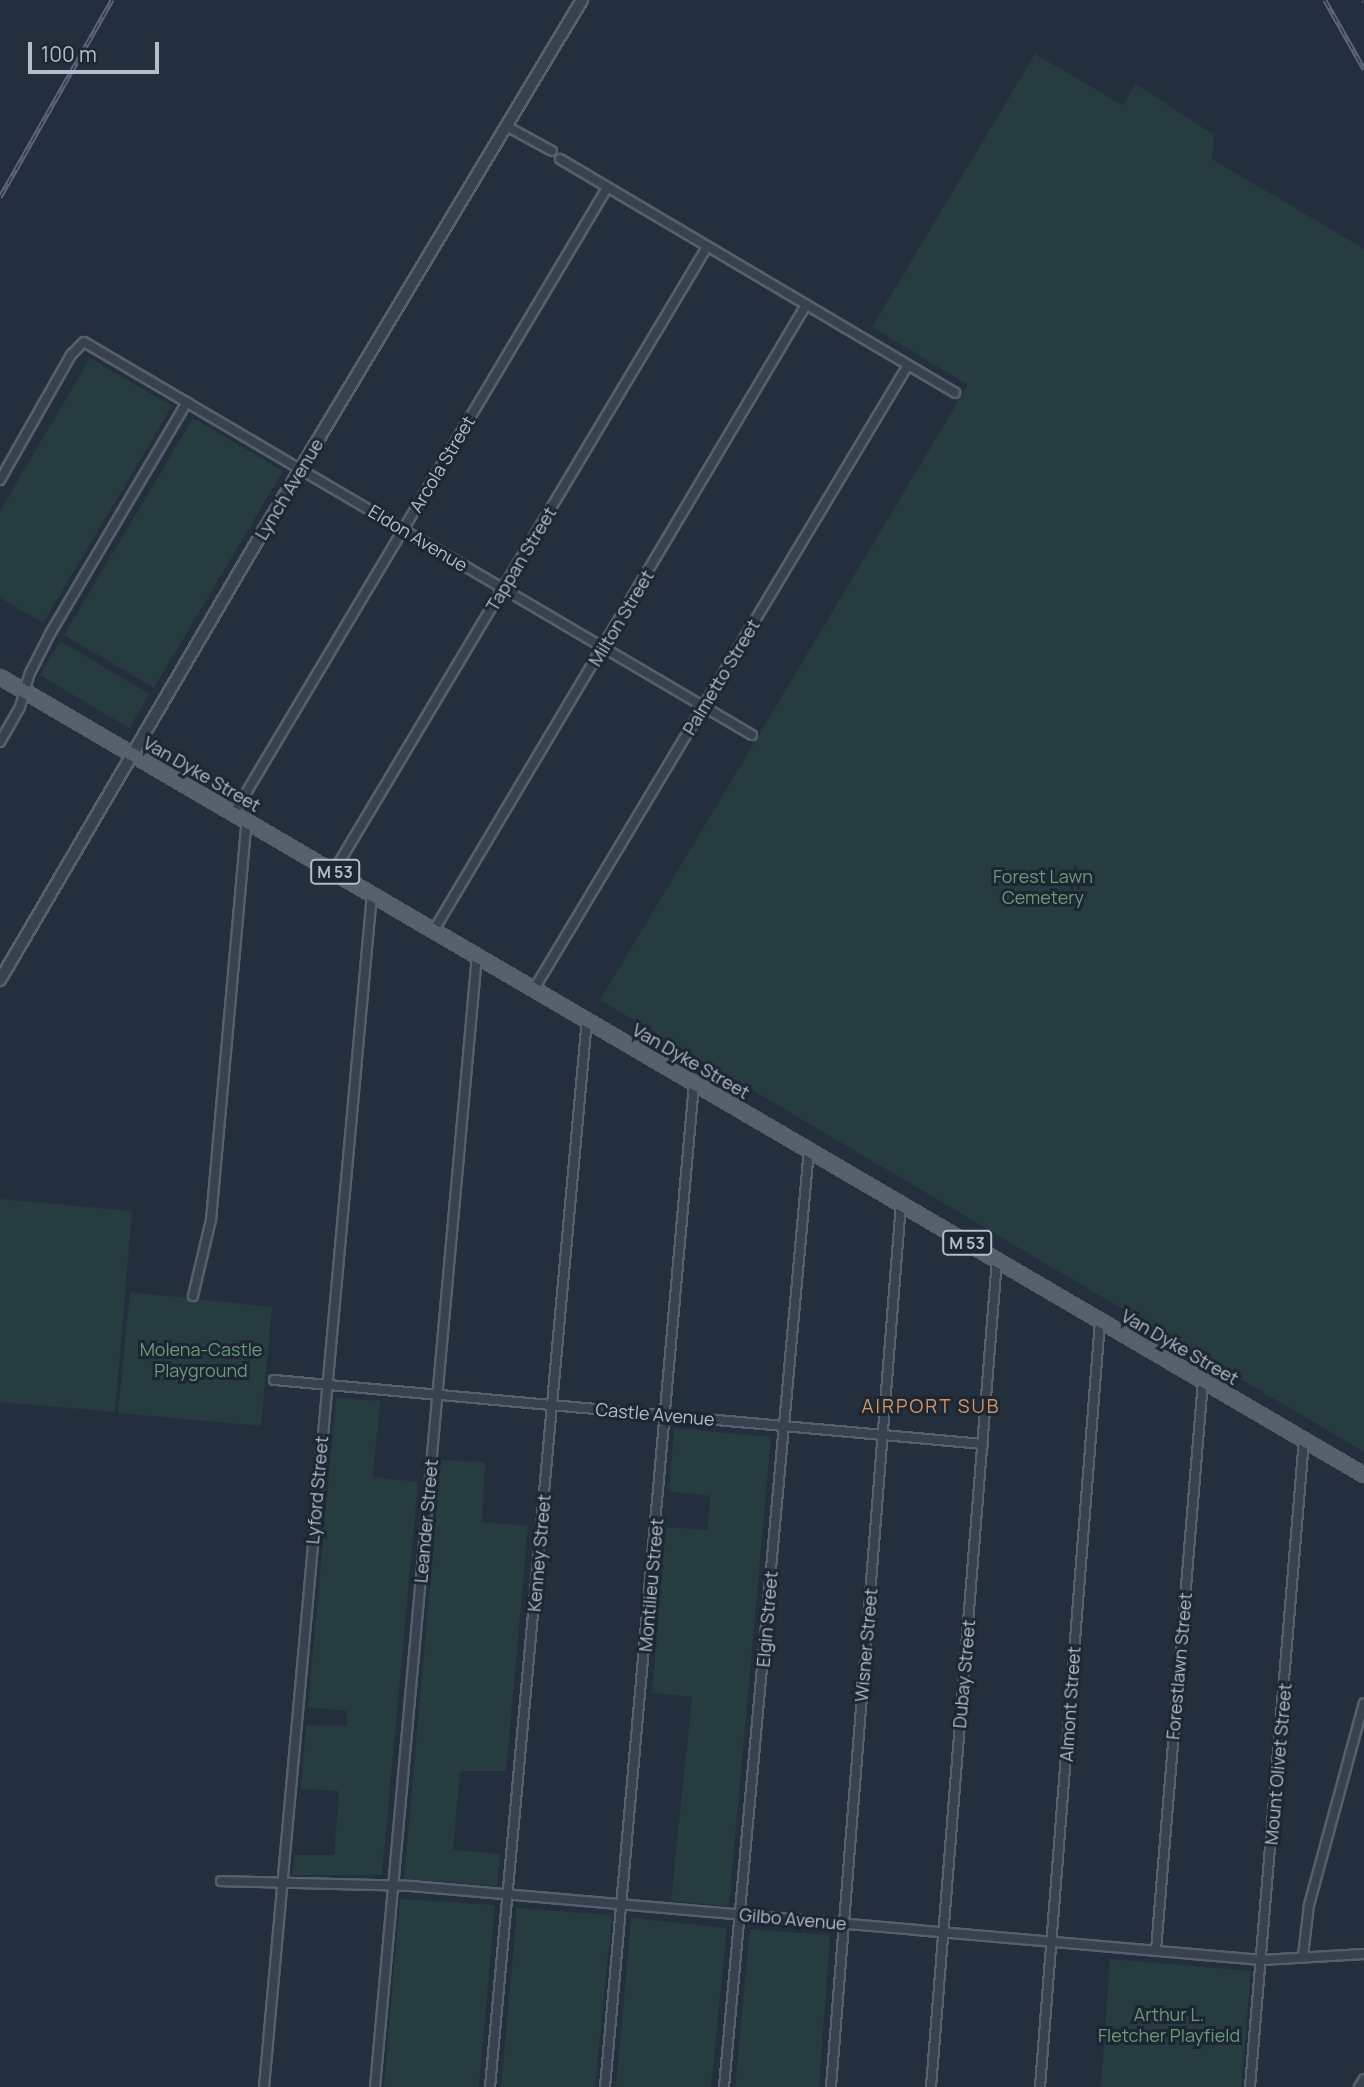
<!DOCTYPE html>
<style>
body{margin:0}
#map{position:relative;width:1364px;height:2087px;overflow:hidden;background:#242f3e;font-family:Manrope,sans-serif}
div>[style]{position:absolute}
.green>*{inset:0;background:#263c3f}
.roads{filter:drop-shadow(2px 0 #565f6c) drop-shadow(-2px 0 #565f6c) drop-shadow(0 2px #565f6c) drop-shadow(0 -2px #565f6c)}
.minor>*{height:8px;margin:-4px;padding:0 4px;transform-origin:4px;border-radius:4px;background:#38414e}
.tertiary>*{height:10px;margin:-5px;padding:0 5px;transform-origin:5px;border-radius:5px;background:#38414e}
.primary>*{height:12px;margin:-6px;padding:0 6px;transform-origin:6px;border-radius:6px;background:#56606e}
.rail>*{height:5px;margin-top:-2.5px;transform-origin:0;background:repeating-linear-gradient(90deg,#1d2633 0 8px,#5a6575 0 16px);box-sizing:border-box;border-block:2px solid #5a6575}
span{translate:-50% -50%;white-space:nowrap;text-align:center;line-height:1.15;-webkit-text-stroke:6px #1d2633;paint-order:stroke}
.shield-label span{padding:2px 5px;background:#1d2633;border:2px solid;border-radius:5px;-webkit-text-stroke-width:0}
.shield-label{font-size:16px;color:#b4bcc9;font-weight:700}
.street-label{font-size:18px;color:#b4bcc9}
.park-label{font-size:18px;color:#6b9a76}
.neighbourhood-label{font-size:19px;color:#d59563;letter-spacing:2px}
.scale{position:absolute;left:28px;top:42px;width:131px;height:32px;box-sizing:border-box;border:4px solid #b4bcc9;border-top:0;padding-left:9px;font-size:21px;line-height:24px;white-space:nowrap;color:#b4bcc9;-webkit-text-stroke:5px #1d2633;paint-order:stroke}
</style>
<div id="map">
<div class="green">
<div style="clip-path:polygon(1035px 54px,1122px 105px,1136px 84px,1214px 135px,1212px 159px,1364px 249px,1364px 1452px,600px 1000px,968px 385px,872px 327px)"></div>
<div style="clip-path:polygon(90px 358px,172px 406px,43px 623px,0 598px,0 511px)"></div>
<div style="clip-path:polygon(193px 418px,283px 471px,154px 688px,64px 635px)"></div>
<div style="clip-path:polygon(60px 641px,150px 694px,129px 728px,40px 675px)"></div>
<div style="clip-path:polygon(0 1199px,132px 1211px,115px 1412px,0 1402px)"></div>
<div style="clip-path:polygon(130px 1292px,272px 1307px,261px 1426px,118px 1413px)"></div>
<div style="clip-path:polygon(336px 1398px,380px 1401px,373px 1477px,418px 1482px,382px 1875px,292px 1875px,294px 1855px,334px 1855px,339px 1791px,301px 1789px,306px 1725px,347px 1726px,347px 1711px,308px 1707px)"></div>
<div style="clip-path:polygon(674px 1428px,771px 1437px,729px 1906px,671px 1901px,692px 1697px,652px 1693px,666px 1527px,707px 1530px,711px 1496px,669px 1491px)"></div>
<div style="clip-path:polygon(441px 1460px,485px 1462px,482px 1522px,528px 1526px,506px 1771px,460px 1771px,453px 1850px,500px 1854px,497px 1886px,404px 1879px)"></div>
<div style="clip-path:polygon(400px 1899px,495px 1905px,479px 2087px,384px 2087px)"></div>
<div style="clip-path:polygon(517px 1908px,612px 1915px,595px 2087px,501px 2087px)"></div>
<div style="clip-path:polygon(631px 1918px,727px 1928px,711px 2087px,616px 2087px)"></div>
<div style="clip-path:polygon(750px 1929px,830px 1935px,819px 2087px,735px 2087px)"></div>
<div style="clip-path:polygon(1110px 1959px,1251px 1971px,1241px 2087px,1101px 2087px)"></div>
</div>
<div class="roads">
<div class="minor">
<div style="left:506px;top:126px;width:52px;rotate:28.5deg"></div>
<div style="left:560px;top:159px;width:459px;rotate:30.6deg"></div>
<div style="left:0;top:480px;width:144px;rotate:-60.4deg"></div>
<div style="left:71px;top:355px;width:18px;rotate:-45deg"></div>
<div style="left:84px;top:342px;width:775px;rotate:30.47deg"></div>
<div style="left:0;top:742px;width:40px;rotate:-60.3deg"></div>
<div style="left:20px;top:707px;width:35px;rotate:-74deg"></div>
<div style="left:30px;top:673px;width:46px;rotate:-62.9deg"></div>
<div style="left:51px;top:632px;width:267px;rotate:-59.4deg"></div>
<div style="left:234px;top:813px;width:728px;rotate:-59.17deg"></div>
<div style="left:334px;top:871px;width:727px;rotate:-59.13deg"></div>
<div style="left:434px;top:930px;width:727px;rotate:-59.24deg"></div>
<div style="left:534px;top:989px;width:727px;rotate:-59.06deg"></div>
<div style="left:193px;top:1296px;width:78px;rotate:-76.7deg"></div>
<div style="left:211px;top:1220px;width:402px;rotate:-84.9deg"></div>
<div style="left:274px;top:1380px;width:712px;rotate:5.16deg"></div>
<div style="left:221px;top:1881px;width:190px;rotate:1.5deg"></div>
<div style="left:411px;top:1886px;width:854px;rotate:4.97deg"></div>
<div style="left:1262px;top:1960px;width:102px;rotate:-3.4deg"></div>
<div style="left:1156px;top:1950px;width:571px;rotate:-85.28deg"></div>
<div style="left:1303px;top:1956px;width:51px;rotate:-83.3deg"></div>
<div style="left:1309px;top:1905px;width:209px;rotate:-74.8deg"></div>
<div style="left:264px;top:2087px;width:1198px;rotate:-84.83deg"></div>
<div style="left:375px;top:2087px;width:1137px;rotate:-84.85deg"></div>
<div style="left:490px;top:2087px;width:1071px;rotate:-84.81deg"></div>
<div style="left:605px;top:2087px;width:1008px;rotate:-84.93deg"></div>
<div style="left:724px;top:2087px;width:941px;rotate:-84.82deg"></div>
<div style="left:831px;top:2087px;width:886px;rotate:-85.47deg"></div>
<div style="left:931px;top:2087px;width:830px;rotate:-85.44deg"></div>
<div style="left:1040px;top:2087px;width:768px;rotate:-85.52deg"></div>
<div style="left:1250px;top:2087px;width:649px;rotate:-85.23deg"></div>
<div style="left:1359px;top:2087px;width:9px;rotate:-58deg"></div>
</div>
<div class="tertiary">
<div style="left:0;top:980px;width:524px;rotate:-59.62deg"></div>
<div style="left:265px;top:528px;width:616px;rotate:-59.02deg"></div>
</div>
<div class="primary">
<div style="left:0;top:677px;width:1580px;rotate:30.33deg"></div>
</div>
</div>
<div class="rail">
<div style="left:1325px;top:0;width:79px;rotate:60.5deg"></div>
<div style="left:1363px;top:0;width:1px;rotate:45deg"></div>
<div style="left:0;top:197px;width:227px;rotate:-60.4deg"></div>
</div>
<div class="shield-label">
<span style="left:335px;top:872px">M 53</span>
<span style="left:967px;top:1243px">M 53</span>
</div>
<div class="street-label">
<span style="left:442px;top:464px;rotate:-59deg">Arcola Street</span>
<span style="left:289px;top:489px;rotate:-59deg">Lynch Avenue</span>
<span style="left:418px;top:538px;rotate:31deg">Eldon Avenue</span>
<span style="left:521px;top:559px;rotate:-59deg">Tappan Street</span>
<span style="left:621px;top:618px;rotate:-59deg">Milton Street</span>
<span style="left:721px;top:677px;rotate:-59deg">Palmetto Street</span>
<span style="left:202px;top:774px;rotate:30deg">Van Dyke Street</span>
<span style="left:691px;top:1061px;rotate:30deg">Van Dyke Street</span>
<span style="left:1180px;top:1347px;rotate:30deg">Van Dyke Street</span>
<span style="left:655px;top:1414px;rotate:5deg">Castle Avenue</span>
<span style="left:317px;top:1490px;rotate:-85deg">Lyford Street</span>
<span style="left:426px;top:1521px;rotate:-85deg">Leander Street</span>
<span style="left:539px;top:1553px;rotate:-85deg">Kenney Street</span>
<span style="left:651px;top:1585px;rotate:-85deg">Montilieu Street</span>
<span style="left:767px;top:1619px;rotate:-85deg">Elgin Street</span>
<span style="left:866px;top:1645px;rotate:-85deg">Wisner Street</span>
<span style="left:1179px;top:1666px;rotate:-85deg">Forestlawn Street</span>
<span style="left:964px;top:1674px;rotate:-85deg">Dubay Street</span>
<span style="left:1070px;top:1704px;rotate:-86deg">Almont Street</span>
<span style="left:1278px;top:1764px;rotate:-85deg">Mount Olivet Street</span>
<span style="left:793px;top:1919px;rotate:5deg">Gilbo Avenue</span>
</div>
<div class="park-label">
<span style="left:1043px;top:887px">Forest Lawn<br>Cemetery</span>
<span style="left:201px;top:1360px">Molena-Castle<br>Playground</span>
<span style="left:1169px;top:2025px">Arthur L.<br>Fletcher Playfield</span>
</div>
<div class="neighbourhood-label">
<span style="left:931px;top:1407px">AIRPORT SUB</span>
</div>
<div class="scale">100 m</div>
</div>
